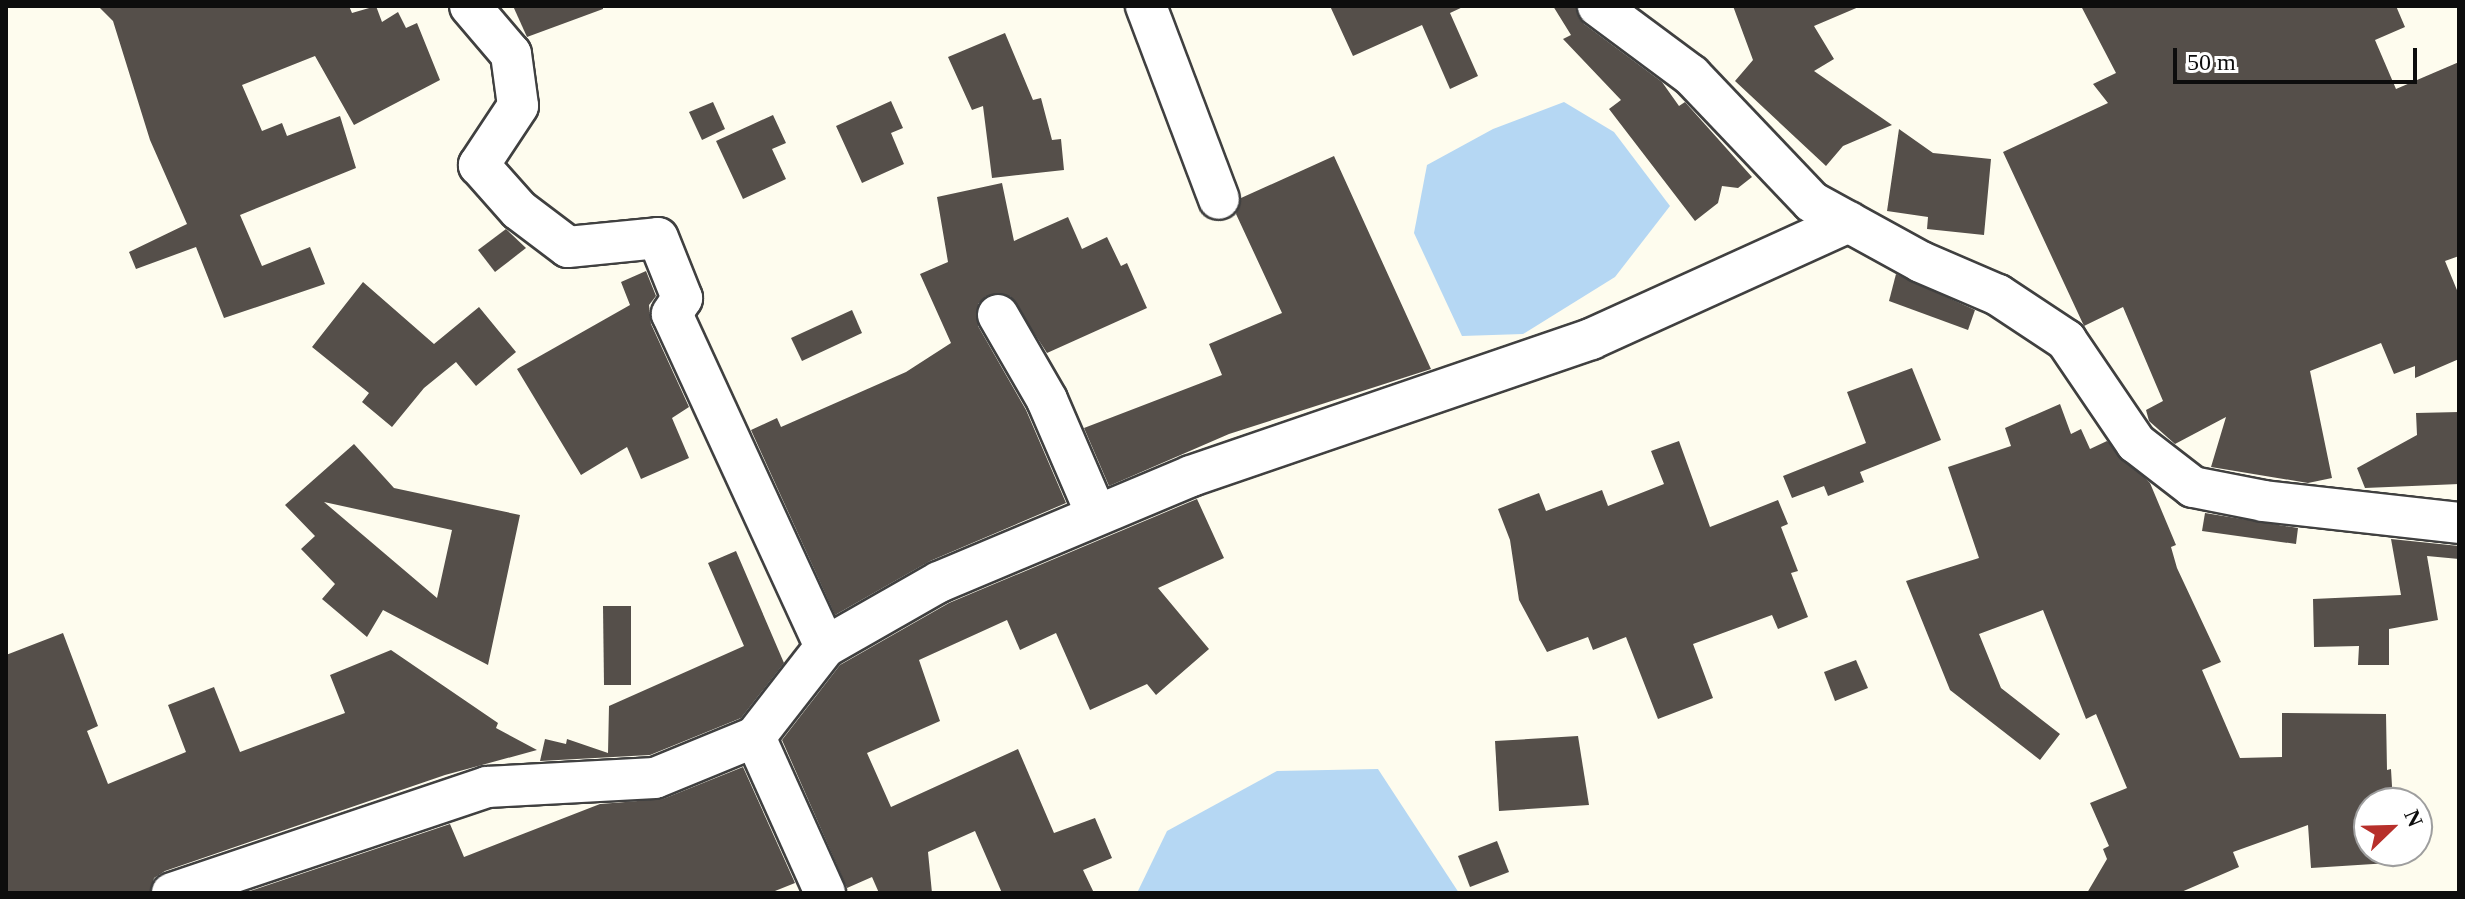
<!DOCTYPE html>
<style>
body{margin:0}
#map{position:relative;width:2465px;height:899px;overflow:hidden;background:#fefcee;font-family:"Times New Roman",serif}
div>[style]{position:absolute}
.water>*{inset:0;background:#b5d7f3}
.building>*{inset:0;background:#554f4a}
.roads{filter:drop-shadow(2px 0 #404040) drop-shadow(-2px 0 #404040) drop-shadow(0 2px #404040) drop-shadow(0 -2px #404040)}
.minor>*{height:40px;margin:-20px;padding:0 20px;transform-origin:20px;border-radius:20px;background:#fff}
span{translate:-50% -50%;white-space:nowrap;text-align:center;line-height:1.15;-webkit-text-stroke:8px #fff;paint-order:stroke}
.frame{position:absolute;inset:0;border:8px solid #0d0d0d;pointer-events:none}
.north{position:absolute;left:2353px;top:787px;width:80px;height:80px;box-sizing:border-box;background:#fff;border:2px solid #9e9e9e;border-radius:50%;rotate:67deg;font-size:22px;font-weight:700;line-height:32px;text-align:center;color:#0d0d0d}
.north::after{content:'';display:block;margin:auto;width:28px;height:36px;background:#b7302b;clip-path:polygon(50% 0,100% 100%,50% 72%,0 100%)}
.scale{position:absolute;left:2173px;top:48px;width:244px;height:36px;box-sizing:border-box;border:4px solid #0d0d0d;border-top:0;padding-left:10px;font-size:24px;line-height:28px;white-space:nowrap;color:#0d0d0d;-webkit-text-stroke:6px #fff;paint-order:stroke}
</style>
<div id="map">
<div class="water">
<div style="clip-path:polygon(1564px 102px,1614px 132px,1670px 206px,1615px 277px,1523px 334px,1462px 336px,1414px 233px,1427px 165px,1493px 129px)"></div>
<div style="clip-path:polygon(1378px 769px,1459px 893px,1137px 893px,1167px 831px,1277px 771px)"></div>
</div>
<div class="building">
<div style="clip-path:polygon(98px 6px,349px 6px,352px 13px,376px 6px,382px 22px,398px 12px,406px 28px,417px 23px,440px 80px,354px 125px,315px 56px,242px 85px,262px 131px,282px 123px,287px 136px,340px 116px,356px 168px,240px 215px,262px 266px,310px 247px,325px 284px,224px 318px,196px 247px,136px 269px,129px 252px,187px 224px,150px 140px,113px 21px)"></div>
<div style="clip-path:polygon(513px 6px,603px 6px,603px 9px,527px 37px)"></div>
<div style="clip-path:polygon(1330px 6px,1465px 6px,1450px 13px,1478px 76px,1450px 89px,1422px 25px,1353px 56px)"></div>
<div style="clip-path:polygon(1553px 6px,1575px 6px,1584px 24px,1662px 82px,1679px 106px,1685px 102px,1752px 177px,1738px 188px,1722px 186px,1718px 203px,1695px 221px,1609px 109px,1621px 100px,1563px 39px,1571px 35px)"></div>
<div style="clip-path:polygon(1733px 6px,1861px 6px,1814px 26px,1834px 59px,1814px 71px,1892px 125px,1843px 146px,1826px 166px,1735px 81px,1753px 60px)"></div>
<div style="clip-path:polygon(2081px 6px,2396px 6px,2405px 27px,2375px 40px,2396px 89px,2459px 62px,2459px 256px,2445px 261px,2459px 295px,2459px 359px,2415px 378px,2415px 366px,2394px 374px,2381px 343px,2310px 371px,2332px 478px,2308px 483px,2211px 467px,2226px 417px,2175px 444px,2149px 421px,2146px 410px,2163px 401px,2123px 307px,2084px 326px,2003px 152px,2108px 103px,2093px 84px,2116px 73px)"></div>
<div style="clip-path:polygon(1005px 33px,1033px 100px,1041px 98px,1052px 140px,1061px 139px,1064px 170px,992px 178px,983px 106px,972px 110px,948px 57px)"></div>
<div style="clip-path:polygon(891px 101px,903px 128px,891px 133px,904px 164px,862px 183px,836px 126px)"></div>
<div style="clip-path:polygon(713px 102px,725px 129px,702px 140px,689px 112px)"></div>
<div style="clip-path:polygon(773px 115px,786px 143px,772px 149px,786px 179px,743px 199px,716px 141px)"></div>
<div style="clip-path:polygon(1899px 129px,1933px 153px,1991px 159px,1984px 235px,1927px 229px,1928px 217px,1887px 211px)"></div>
<div style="clip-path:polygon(1334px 156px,1431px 369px,1229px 434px,1109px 486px,1084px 428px,1222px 375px,1209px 344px,1282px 313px,1236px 214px,1241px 198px)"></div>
<div style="clip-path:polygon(1002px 183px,1014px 241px,1068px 217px,1082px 249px,1107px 237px,1121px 266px,1127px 263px,1147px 308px,1047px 353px,1010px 296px,986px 296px,978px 304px,978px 326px,1026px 410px,1066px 503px,930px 561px,835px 615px,751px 430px,777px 418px,781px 427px,906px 372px,951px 343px,920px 274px,948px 262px,937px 197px)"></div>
<div style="clip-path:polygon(506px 229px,526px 248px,495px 272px,478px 250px)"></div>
<div style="clip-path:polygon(646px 271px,656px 296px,649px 305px,651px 324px,689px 407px,672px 418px,689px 458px,641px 479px,627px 447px,581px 475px,517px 369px,630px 305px,621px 282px)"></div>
<div style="clip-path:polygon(1896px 274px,1975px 310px,1968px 330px,1889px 301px)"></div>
<div style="clip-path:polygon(363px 282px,434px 344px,479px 307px,516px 352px,476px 386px,456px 362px,424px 388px,392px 427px,362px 402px,369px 393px,312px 347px)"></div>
<div style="clip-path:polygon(852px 310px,862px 333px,802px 361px,791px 338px)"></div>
<div style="clip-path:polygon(1912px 368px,1941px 440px,1860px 472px,1864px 482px,1828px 496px,1824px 486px,1792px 498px,1783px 476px,1866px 443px,1847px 392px)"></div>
<div style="clip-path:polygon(2060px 404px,2071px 434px,2081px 429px,2090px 449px,2107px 441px,2150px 483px,2176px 545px,2171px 547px,2177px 568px,2221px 662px,2202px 670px,2240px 758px,2282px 757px,2282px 713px,2386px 714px,2387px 770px,2391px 769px,2393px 803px,2369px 803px,2369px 851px,2388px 851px,2389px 863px,2311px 868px,2308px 825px,2233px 852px,2239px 867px,2179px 893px,2087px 893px,2107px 859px,2103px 849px,2109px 846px,2090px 803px,2127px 788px,2096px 714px,2086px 719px,2043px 610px,1979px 634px,2001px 688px,2060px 734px,2040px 760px,1950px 690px,1906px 581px,1979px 558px,1948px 467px,2011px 446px,2005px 428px)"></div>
<div style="clip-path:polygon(2459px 412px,2459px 484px,2365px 488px,2357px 468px,2417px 435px,2416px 413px)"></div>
<div style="clip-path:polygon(1679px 441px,1710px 527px,1778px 500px,1788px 524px,1781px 527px,1798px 571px,1791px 573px,1808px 617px,1778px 629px,1772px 615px,1693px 644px,1713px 698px,1658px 719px,1626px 637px,1593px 650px,1588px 637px,1547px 652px,1519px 600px,1510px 540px,1498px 509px,1539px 493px,1546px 511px,1602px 490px,1608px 506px,1664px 484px,1651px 451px)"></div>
<div style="clip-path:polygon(evenodd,354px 444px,394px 488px,520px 515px,488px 665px,383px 610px,367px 637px,322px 599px,335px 584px,301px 549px,315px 536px,285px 505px,354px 444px,324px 502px,452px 530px,437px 598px,324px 502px)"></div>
<div style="clip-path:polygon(1197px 499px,1224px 558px,1158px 588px,1209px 649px,1156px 695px,1147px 684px,1090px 710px,1056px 633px,1020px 650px,1007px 620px,919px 660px,940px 721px,867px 753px,891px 807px,1018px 749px,1054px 833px,1095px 818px,1112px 858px,1083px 870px,1094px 893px,1002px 893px,975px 831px,928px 852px,932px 893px,879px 893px,872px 877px,847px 888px,782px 740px,840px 665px,949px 603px)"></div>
<div style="clip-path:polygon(2205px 513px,2298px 528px,2296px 544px,2202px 531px)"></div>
<div style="clip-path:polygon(2391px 539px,2459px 546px,2459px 559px,2427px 556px,2438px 620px,2389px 629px,2389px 665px,2358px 665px,2359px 646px,2314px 647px,2313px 599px,2401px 595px)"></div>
<div style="clip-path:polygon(736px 551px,784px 663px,741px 718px,650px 755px,540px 761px,545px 739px,566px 744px,567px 739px,608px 753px,609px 706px,744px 646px,708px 563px)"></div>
<div style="clip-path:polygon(603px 606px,631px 606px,631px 685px,604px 685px)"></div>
<div style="clip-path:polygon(63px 633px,98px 726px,87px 731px,108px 784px,186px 752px,168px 705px,214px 687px,240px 752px,345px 713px,330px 675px,391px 650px,498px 723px,496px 728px,537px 750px,445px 775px,165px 871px,154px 878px,150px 893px,6px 893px,6px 655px)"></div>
<div style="clip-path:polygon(1856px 660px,1868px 688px,1835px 701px,1824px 672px)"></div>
<div style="clip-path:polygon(1578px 736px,1589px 805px,1499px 811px,1495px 741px)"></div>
<div style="clip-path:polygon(743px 767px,795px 883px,770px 893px,244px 893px,450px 824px,464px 857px,600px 804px,663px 799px)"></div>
<div style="clip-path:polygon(1497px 841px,1509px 872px,1470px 887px,1458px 856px)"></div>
</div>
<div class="roads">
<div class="minor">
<div style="left:470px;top:6px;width:63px;rotate:49.5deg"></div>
<div style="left:511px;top:54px;width:52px;rotate:82.3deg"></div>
<div style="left:518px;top:106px;width:71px;rotate:123.5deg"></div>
<div style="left:479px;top:165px;width:60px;rotate:48.4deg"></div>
<div style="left:519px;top:210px;width:61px;rotate:37.1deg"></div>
<div style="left:568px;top:247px;width:90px;rotate:-5.7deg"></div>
<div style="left:658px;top:238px;width:65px;rotate:68.2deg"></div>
<div style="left:682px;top:298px;width:19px;rotate:122deg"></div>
<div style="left:672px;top:314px;width:366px;rotate:65.3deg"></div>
<div style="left:1146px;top:6px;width:206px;rotate:69.3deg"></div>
<div style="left:1598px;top:6px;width:116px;rotate:36.6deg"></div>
<div style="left:1691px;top:75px;width:175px;rotate:46.4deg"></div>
<div style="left:1812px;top:202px;width:124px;rotate:28.8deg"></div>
<div style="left:1921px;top:262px;width:84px;rotate:23.2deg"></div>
<div style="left:1998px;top:295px;width:82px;rotate:33.5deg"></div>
<div style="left:2066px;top:340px;width:125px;rotate:55.8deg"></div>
<div style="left:2136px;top:443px;width:72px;rotate:37.7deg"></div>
<div style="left:2193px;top:487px;width:72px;rotate:11.2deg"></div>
<div style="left:2264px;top:501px;width:196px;rotate:6.4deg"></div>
<div style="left:998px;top:315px;width:98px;rotate:60deg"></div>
<div style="left:1047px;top:400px;width:124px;rotate:66.7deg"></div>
<div style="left:755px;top:737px;width:171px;rotate:65.8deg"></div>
<div style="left:172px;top:893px;width:332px;rotate:-18.6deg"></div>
<div style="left:487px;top:787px;width:168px;rotate:-3.1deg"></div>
<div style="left:655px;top:778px;width:108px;rotate:-22.3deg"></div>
<div style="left:755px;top:737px;width:114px;rotate:-52.1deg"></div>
<div style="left:825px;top:647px;width:131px;rotate:-29.7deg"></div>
<div style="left:939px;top:582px;width:273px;rotate:-22.8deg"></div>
<div style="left:1191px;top:476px;width:423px;rotate:-18.9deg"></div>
<div style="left:1591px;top:339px;width:283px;rotate:-24.4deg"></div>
</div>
</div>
<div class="frame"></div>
<div class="north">N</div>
<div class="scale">50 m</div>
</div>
